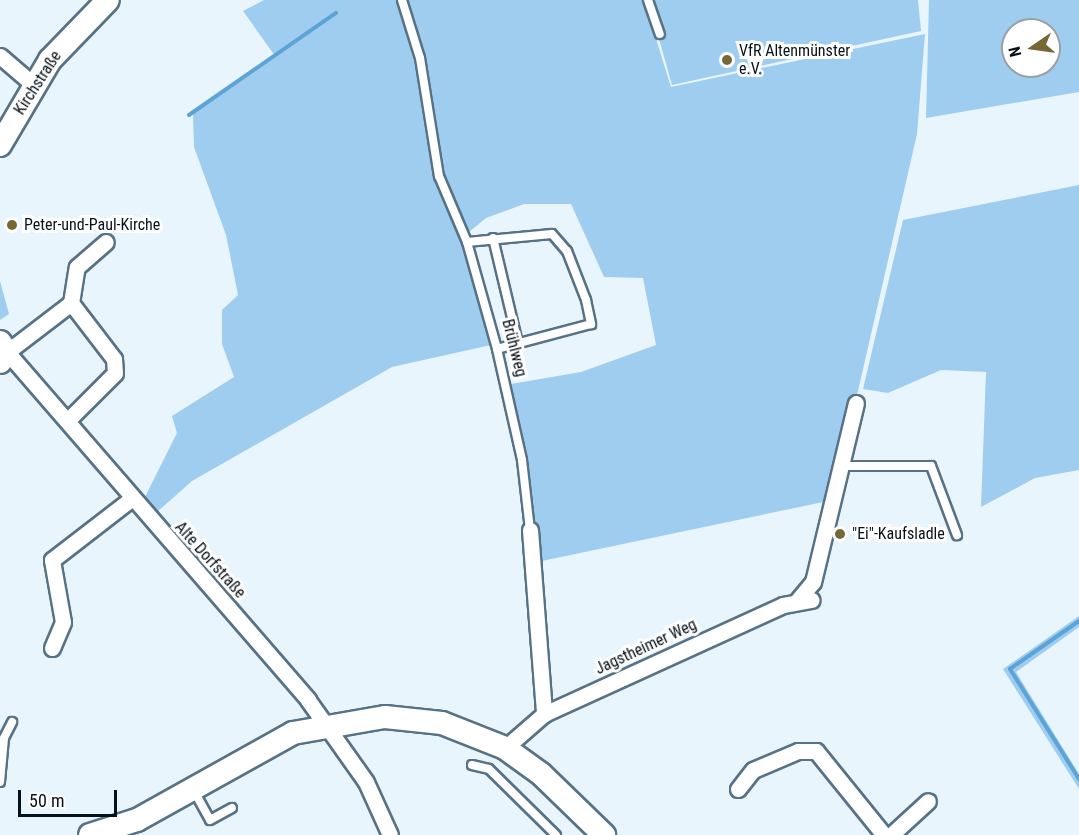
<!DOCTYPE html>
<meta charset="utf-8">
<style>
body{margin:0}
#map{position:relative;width:1079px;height:835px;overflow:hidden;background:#e9f5fd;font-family:"Roboto Condensed",sans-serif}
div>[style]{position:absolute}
.green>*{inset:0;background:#9fcdef}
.stream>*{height:4px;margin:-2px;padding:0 2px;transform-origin:2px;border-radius:2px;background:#5ca4d5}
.roads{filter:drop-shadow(2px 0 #587285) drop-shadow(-2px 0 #587285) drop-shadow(0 2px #587285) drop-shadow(0 -2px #587285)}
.lane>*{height:8px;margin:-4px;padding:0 4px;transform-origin:4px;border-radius:4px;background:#fff}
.street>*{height:15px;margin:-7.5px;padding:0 7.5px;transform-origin:7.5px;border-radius:7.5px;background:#fff}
.secondary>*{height:22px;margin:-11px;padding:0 11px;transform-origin:11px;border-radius:11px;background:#fff}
.dots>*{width:16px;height:16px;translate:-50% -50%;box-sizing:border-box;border:3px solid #fff;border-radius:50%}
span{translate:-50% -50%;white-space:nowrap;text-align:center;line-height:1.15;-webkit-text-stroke:6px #fff;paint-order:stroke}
.poi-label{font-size:16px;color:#071119}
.left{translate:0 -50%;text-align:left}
.street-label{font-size:16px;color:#071119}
.north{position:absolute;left:1001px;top:18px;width:60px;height:60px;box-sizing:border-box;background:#fff;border:2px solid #9ca0a3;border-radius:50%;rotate:257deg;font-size:16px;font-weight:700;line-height:24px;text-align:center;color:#071119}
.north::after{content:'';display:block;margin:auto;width:21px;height:27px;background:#766734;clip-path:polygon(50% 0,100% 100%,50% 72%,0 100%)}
.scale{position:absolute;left:18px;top:790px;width:99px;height:27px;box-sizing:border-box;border:3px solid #071119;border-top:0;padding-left:8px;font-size:18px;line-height:21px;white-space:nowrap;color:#071119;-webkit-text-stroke:4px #fff;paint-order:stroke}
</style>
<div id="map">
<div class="green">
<div style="clip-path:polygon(264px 0,398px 0,424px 100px,434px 176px,464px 247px,491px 345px,392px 367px,192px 481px,157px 512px,145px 497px,177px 433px,172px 416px,234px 377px,222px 344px,222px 310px,238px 295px,226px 235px,194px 147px,193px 114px,275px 56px,243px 11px)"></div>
<div style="clip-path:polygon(408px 0,644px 0,671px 87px,925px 34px,917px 134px,833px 500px,537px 562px,527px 461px,511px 384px,581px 372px,656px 345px,643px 278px,604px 277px,571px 204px,524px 204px,486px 218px,469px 232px,444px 176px,425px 57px)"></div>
<div style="clip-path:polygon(648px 0,918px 0,921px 31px,672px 85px)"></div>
<div style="clip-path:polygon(evenodd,929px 0,1079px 0,1079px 92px,926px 118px,929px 0,1013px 30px,1049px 30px,1049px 66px,1013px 66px,1013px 30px)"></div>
<div style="clip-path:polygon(1079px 185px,1079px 470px,1035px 478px,981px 507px,986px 372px,941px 370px,888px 393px,863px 389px,903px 220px)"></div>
<div style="clip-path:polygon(0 281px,9px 314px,0 320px)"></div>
<div style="clip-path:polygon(1079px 616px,1079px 627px,1016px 672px,1079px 774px,1079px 789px,1003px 669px)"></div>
</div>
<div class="stream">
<div style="left:189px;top:115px;width:179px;rotate:-34.8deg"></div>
<div style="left:1079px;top:621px;width:84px;rotate:145.2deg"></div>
<div style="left:1010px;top:669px;width:130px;rotate:57.9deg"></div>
</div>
<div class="roads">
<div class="lane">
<div style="left:402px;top:0;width:61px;rotate:72.8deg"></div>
<div style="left:420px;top:58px;width:120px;rotate:80.9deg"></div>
<div style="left:439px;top:176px;width:72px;rotate:67deg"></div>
<div style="left:467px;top:242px;width:111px;rotate:74.3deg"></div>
<div style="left:497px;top:349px;width:114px;rotate:77.3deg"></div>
<div style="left:522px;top:460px;width:70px;rotate:83.5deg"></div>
<div style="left:648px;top:0;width:36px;rotate:71deg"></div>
<div style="left:493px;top:238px;width:108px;rotate:76.6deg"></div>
<div style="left:467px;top:242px;width:85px;rotate:-5.4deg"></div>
<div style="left:552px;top:234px;width:23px;rotate:49deg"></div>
<div style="left:567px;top:251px;width:53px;rotate:68.8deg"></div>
<div style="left:586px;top:300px;width:25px;rotate:78deg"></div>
<div style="left:591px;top:324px;width:97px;rotate:165.1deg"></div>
<div style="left:842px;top:466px;width:89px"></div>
<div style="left:931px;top:466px;width:74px;rotate:69.4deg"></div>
<div style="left:472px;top:765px;width:17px;rotate:13deg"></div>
<div style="left:489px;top:769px;width:94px;rotate:44.6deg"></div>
<div style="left:0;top:782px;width:44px;rotate:-84.8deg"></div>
<div style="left:4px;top:738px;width:18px;rotate:-63deg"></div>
<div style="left:194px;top:791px;width:33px;rotate:61deg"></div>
<div style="left:210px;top:820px;width:25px;rotate:-29deg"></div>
</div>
<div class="street">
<div style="left:0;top:56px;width:46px;rotate:40.6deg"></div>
<div style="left:71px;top:303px;width:36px;rotate:-81deg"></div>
<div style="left:77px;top:267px;width:38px;rotate:-41deg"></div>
<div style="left:68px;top:420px;width:66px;rotate:-45deg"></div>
<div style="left:115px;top:373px;width:14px;rotate:-94deg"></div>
<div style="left:114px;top:359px;width:71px;rotate:-127.5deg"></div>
<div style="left:71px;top:303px;width:81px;rotate:142.6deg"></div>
<div style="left:7px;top:352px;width:460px;rotate:49.1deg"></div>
<div style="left:308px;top:700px;width:100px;rotate:54.7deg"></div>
<div style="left:366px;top:782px;width:58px;rotate:65.6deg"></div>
<div style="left:530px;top:530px;width:185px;rotate:85.6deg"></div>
<div style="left:796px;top:602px;width:26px;rotate:-50deg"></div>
<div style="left:813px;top:582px;width:184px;rotate:-76.5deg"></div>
<div style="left:52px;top:648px;width:28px;rotate:-67deg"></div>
<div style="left:63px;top:622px;width:63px;rotate:-100.1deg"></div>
<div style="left:52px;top:560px;width:100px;rotate:-37.7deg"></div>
<div style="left:505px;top:748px;width:52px;rotate:-41.1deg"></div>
<div style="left:544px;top:714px;width:263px;rotate:-24.5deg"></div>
<div style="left:783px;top:605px;width:29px;rotate:-10deg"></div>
<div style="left:738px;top:789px;width:24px;rotate:-52deg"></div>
<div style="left:753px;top:770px;width:49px;rotate:-22.9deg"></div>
<div style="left:798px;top:751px;width:18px"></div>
<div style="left:816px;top:751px;width:108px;rotate:51deg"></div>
<div style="left:891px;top:835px;width:50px;rotate:-42.6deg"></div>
</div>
<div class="secondary">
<div style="left:0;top:145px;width:99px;rotate:-59.5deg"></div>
<div style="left:50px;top:60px;width:83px;rotate:-46deg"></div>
<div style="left:0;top:342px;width:12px;rotate:55deg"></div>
<div style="left:7px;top:352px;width:12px;rotate:125deg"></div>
<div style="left:90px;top:835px;width:49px;rotate:-17.7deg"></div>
<div style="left:137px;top:820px;width:179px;rotate:-29.1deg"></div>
<div style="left:293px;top:733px;width:93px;rotate:-9.9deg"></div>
<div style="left:385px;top:717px;width:57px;rotate:6deg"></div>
<div style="left:442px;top:723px;width:68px;rotate:21.6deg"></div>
<div style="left:505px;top:748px;width:44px;rotate:35.8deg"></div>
<div style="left:541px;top:774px;width:88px;rotate:44.1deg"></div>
</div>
</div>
<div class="dots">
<div style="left:727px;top:60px;background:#766734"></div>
<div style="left:12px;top:225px;background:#766734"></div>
<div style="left:840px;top:534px;background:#766734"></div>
</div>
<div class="poi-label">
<span class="left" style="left:739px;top:60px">VfR Altenmünster<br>e.V.</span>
<span class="left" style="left:24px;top:225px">Peter-und-Paul-Kirche</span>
<span class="left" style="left:852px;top:534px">"Ei"-Kaufsladle</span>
</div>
<div class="street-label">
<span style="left:38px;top:83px;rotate:-57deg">Kirchstraße</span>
<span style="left:514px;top:348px;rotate:76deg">Brühlweg</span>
<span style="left:210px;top:560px;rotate:48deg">Alte Dorfstraße</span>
<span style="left:646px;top:647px;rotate:-25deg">Jagstheimer Weg</span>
</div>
<div class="north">N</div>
<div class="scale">50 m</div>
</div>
